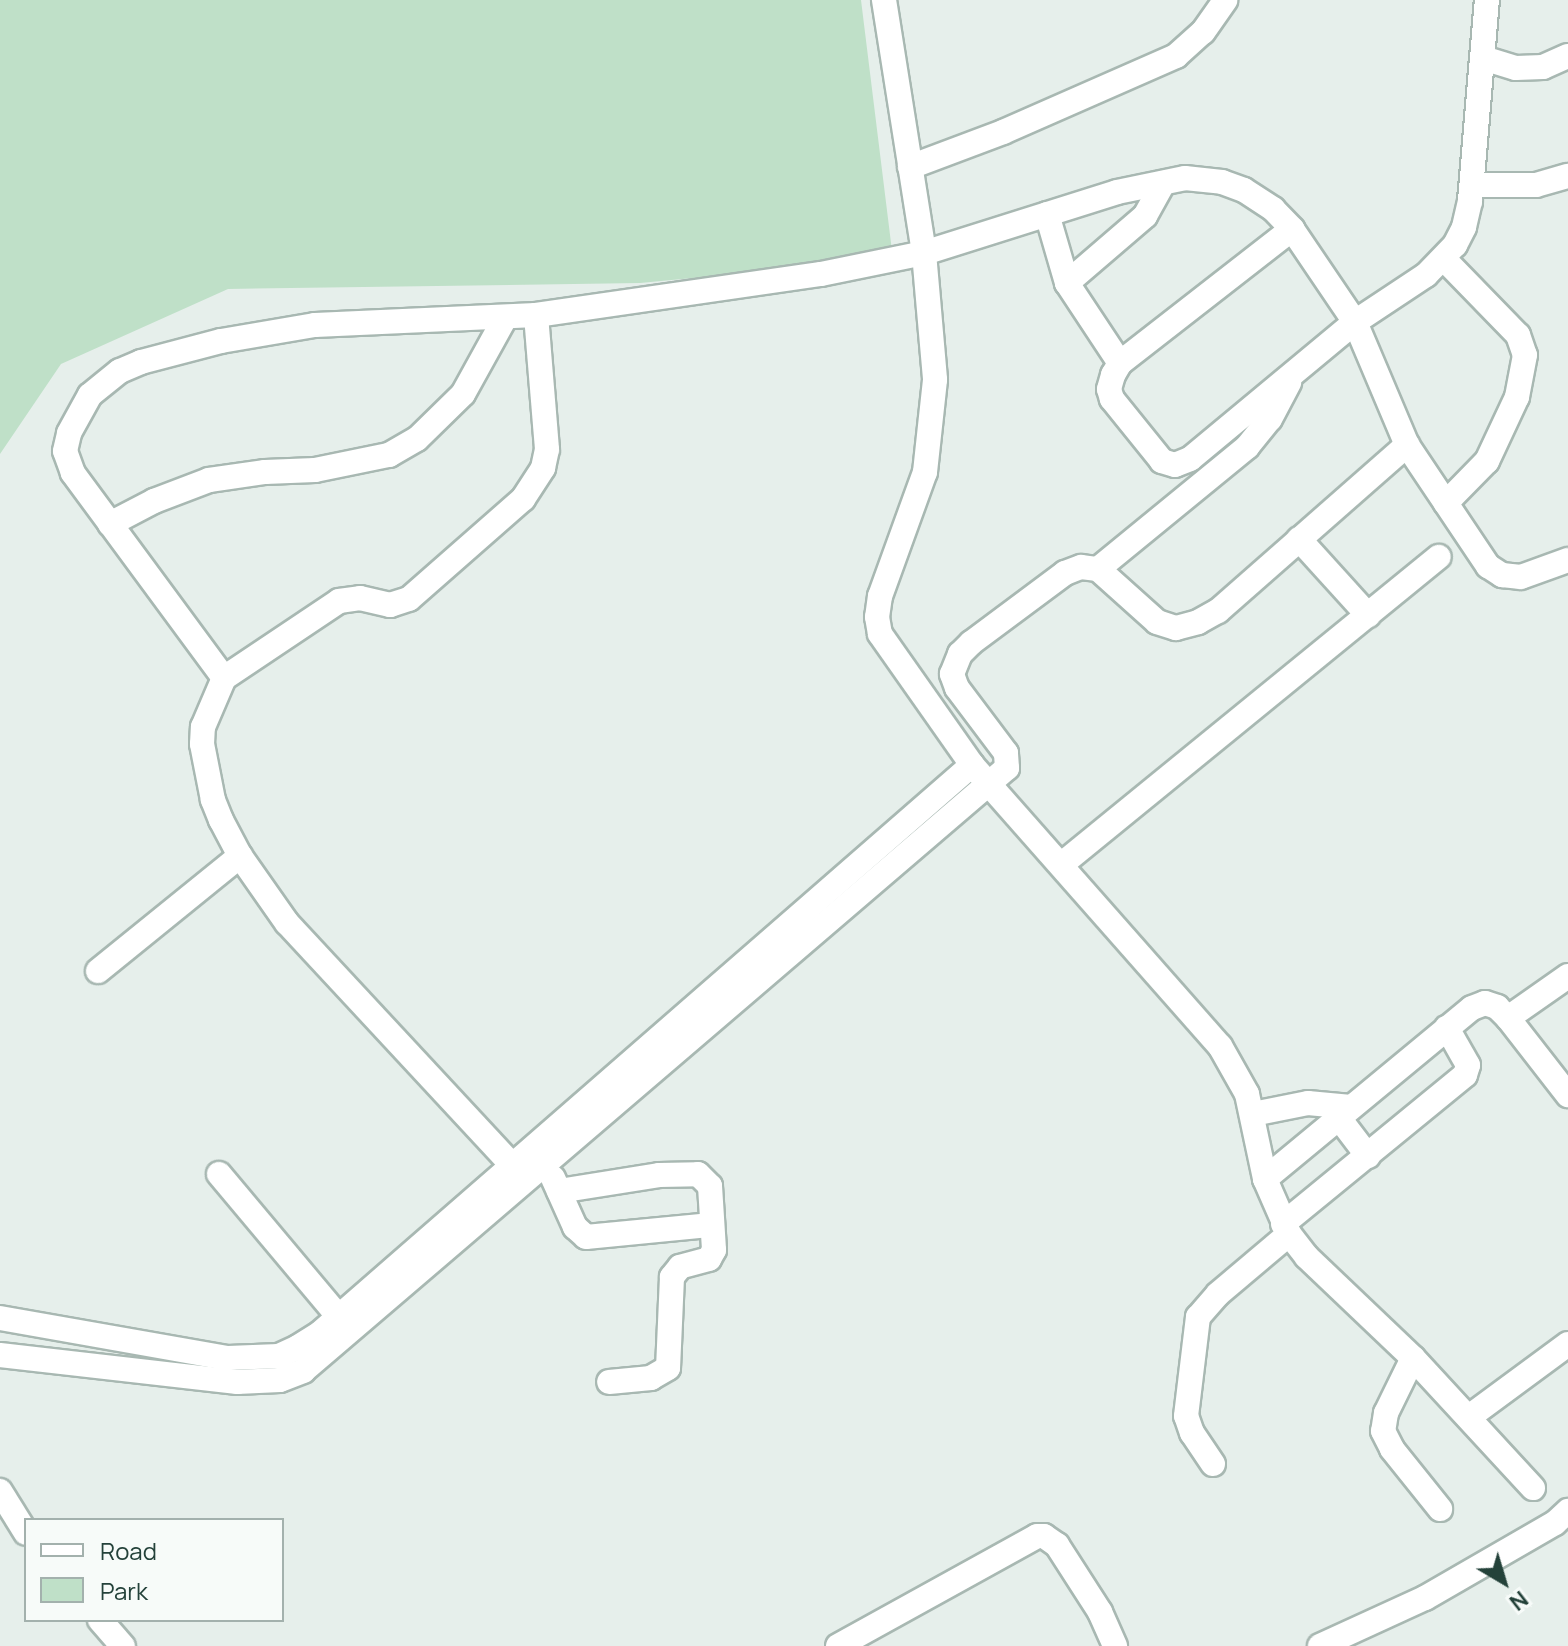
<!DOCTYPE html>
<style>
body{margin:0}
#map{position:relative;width:1568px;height:1646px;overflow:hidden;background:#e6efeb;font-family:Manrope,sans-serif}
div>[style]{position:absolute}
.green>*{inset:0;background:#bfe0c8}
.roads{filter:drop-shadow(2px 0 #a8b8b2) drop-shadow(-2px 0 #a8b8b2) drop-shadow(0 2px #a8b8b2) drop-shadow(0 -2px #a8b8b2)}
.minor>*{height:24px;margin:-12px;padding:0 12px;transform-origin:12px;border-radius:12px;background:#fff}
span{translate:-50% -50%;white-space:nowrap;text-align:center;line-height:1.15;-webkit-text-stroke:6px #f7fbf9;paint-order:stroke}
.legend{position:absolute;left:24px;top:1518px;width:260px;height:104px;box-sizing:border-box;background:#f7fbf9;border:2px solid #a3b1ad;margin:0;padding:10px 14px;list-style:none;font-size:24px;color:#24423a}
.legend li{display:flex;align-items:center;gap:16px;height:40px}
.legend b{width:40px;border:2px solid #a3b1ad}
.north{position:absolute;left:1464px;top:1542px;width:80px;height:80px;-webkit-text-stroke:6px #f7fbf9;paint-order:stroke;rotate:142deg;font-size:22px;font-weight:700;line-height:32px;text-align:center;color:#24423a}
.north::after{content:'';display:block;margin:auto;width:28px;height:36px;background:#24423a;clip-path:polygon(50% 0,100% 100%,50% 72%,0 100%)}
</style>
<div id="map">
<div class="green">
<div style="clip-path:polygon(0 0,861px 0,893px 259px,640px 283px,228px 289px,61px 364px,0 454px)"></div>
</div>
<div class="roads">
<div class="minor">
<div style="left:884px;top:0;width:256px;rotate:81deg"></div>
<div style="left:924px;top:253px;width:127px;rotate:85deg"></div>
<div style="left:935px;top:380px;width:93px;rotate:96.2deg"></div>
<div style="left:925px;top:472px;width:132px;rotate:109.9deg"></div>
<div style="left:880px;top:596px;width:21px;rotate:98deg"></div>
<div style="left:877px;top:617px;width:17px;rotate:80deg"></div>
<div style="left:880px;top:634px;width:160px;rotate:54.9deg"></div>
<div style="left:972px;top:765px;width:375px;rotate:48.6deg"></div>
<div style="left:1220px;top:1046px;width:55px;rotate:60.6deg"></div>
<div style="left:1247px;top:1094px;width:87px;rotate:78deg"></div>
<div style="left:1265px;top:1179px;width:60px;rotate:66.4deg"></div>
<div style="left:1289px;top:1234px;width:29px;rotate:52deg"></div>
<div style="left:1307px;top:1257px;width:146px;rotate:43.6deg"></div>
<div style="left:1413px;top:1358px;width:177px;rotate:47.3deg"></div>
<div style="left:1483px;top:58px;width:34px;rotate:17deg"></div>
<div style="left:1516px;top:68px;width:27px;rotate:-2deg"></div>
<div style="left:1543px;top:67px;width:27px;rotate:-24deg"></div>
<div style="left:910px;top:167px;width:99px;rotate:-20.6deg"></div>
<div style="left:1003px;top:132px;width:189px;rotate:-23.7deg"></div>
<div style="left:1176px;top:56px;width:36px;rotate:-42deg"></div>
<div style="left:1203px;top:32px;width:39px;rotate:-55deg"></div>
<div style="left:1472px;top:185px;width:64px"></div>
<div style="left:1536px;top:185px;width:33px;rotate:-16deg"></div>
<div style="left:1047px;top:214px;width:72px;rotate:73.8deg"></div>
<div style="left:1067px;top:283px;width:96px;rotate:56.5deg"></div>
<div style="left:1444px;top:259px;width:106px;rotate:45.8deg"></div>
<div style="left:1518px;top:335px;width:21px;rotate:71deg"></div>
<div style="left:1525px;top:355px;width:43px;rotate:100.8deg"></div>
<div style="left:1517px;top:397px;width:71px;rotate:115.1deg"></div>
<div style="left:1487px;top:461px;width:59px;rotate:134.3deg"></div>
<div style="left:1067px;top:283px;width:103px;rotate:-40.7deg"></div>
<div style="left:1145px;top:216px;width:38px;rotate:-61deg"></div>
<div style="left:1407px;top:445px;width:146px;rotate:56.2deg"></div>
<div style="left:1488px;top:566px;width:17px;rotate:33deg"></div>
<div style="left:1502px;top:575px;width:19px;rotate:6deg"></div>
<div style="left:1521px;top:577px;width:50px;rotate:-19.9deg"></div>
<div style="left:110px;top:524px;width:50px;rotate:-27.6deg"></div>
<div style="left:154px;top:501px;width:59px;rotate:-20.9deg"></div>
<div style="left:209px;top:480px;width:57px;rotate:-8.1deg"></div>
<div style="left:265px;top:472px;width:50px;rotate:-2.3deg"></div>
<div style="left:315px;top:470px;width:76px;rotate:-11.5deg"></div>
<div style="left:389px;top:455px;width:32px;rotate:-30deg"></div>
<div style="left:417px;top:439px;width:64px;rotate:-44.4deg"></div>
<div style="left:463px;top:394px;width:87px;rotate:-61.1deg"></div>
<div style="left:1299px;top:539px;width:103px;rotate:47.8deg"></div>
<div style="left:1098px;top:569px;width:193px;rotate:-39.3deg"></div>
<div style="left:1247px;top:447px;width:36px;rotate:-51deg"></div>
<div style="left:1270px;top:419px;width:41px;rotate:-62.2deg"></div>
<div style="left:224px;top:678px;width:255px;rotate:-126.4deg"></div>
<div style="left:73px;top:473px;width:23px;rotate:-110deg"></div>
<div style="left:65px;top:451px;width:18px;rotate:-77deg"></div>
<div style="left:69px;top:433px;width:43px;rotate:-61.1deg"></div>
<div style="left:90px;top:395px;width:38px;rotate:-39deg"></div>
<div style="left:120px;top:371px;width:23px;rotate:-23deg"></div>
<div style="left:141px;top:362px;width:83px;rotate:-14.7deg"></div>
<div style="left:221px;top:341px;width:95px;rotate:-9.7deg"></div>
<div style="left:315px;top:325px;width:221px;rotate:-2.6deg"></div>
<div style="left:536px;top:315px;width:288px;rotate:-8.2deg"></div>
<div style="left:821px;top:274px;width:105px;rotate:-11.5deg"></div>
<div style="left:924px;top:253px;width:202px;rotate:-17.5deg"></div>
<div style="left:1117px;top:192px;width:69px;rotate:-11.6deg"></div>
<div style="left:1185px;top:178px;width:37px;rotate:6deg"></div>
<div style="left:1222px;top:182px;width:23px;rotate:20deg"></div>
<div style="left:1244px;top:190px;width:35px;rotate:33deg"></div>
<div style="left:1273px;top:209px;width:28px;rotate:46deg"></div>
<div style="left:1292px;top:229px;width:112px;rotate:55.9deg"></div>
<div style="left:1355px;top:322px;width:214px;rotate:140.3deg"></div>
<div style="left:1190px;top:459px;width:16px;rotate:158deg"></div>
<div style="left:1175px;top:465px;width:14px;rotate:-163deg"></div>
<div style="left:1162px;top:461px;width:80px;rotate:-128.9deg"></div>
<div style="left:1112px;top:399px;width:10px;rotate:-107deg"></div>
<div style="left:1109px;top:389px;width:15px;rotate:-74deg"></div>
<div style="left:1113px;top:375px;width:14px;rotate:-60deg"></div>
<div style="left:1120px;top:363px;width:218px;rotate:-37.9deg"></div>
<div style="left:1062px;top:864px;width:486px;rotate:-39.2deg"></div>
<div style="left:98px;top:971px;width:183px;rotate:-39deg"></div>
<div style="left:1508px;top:1018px;width:73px;rotate:-35deg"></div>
<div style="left:1253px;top:1114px;width:56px;rotate:-11.3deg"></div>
<div style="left:1308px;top:1103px;width:43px;rotate:5.3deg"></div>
<div style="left:1339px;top:1118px;width:48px;rotate:52.7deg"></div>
<div style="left:511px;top:1164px;width:329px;rotate:-132.9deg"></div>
<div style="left:287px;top:923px;width:82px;rotate:-125deg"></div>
<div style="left:240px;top:856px;width:41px;rotate:-117.8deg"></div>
<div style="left:221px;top:820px;width:22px;rotate:-112deg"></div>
<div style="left:213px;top:800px;width:57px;rotate:-101.1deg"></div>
<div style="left:202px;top:744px;width:17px;rotate:-87deg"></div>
<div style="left:203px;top:727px;width:53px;rotate:-66.8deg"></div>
<div style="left:224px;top:678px;width:138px;rotate:-33.8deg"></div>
<div style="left:339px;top:601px;width:21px;rotate:-8deg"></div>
<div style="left:360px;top:598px;width:31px;rotate:13deg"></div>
<div style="left:390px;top:605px;width:20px;rotate:-18deg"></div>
<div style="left:409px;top:599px;width:152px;rotate:-41.3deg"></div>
<div style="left:523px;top:499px;width:37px;rotate:-57deg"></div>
<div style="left:543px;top:468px;width:19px;rotate:-78deg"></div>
<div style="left:547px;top:449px;width:134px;rotate:-94.7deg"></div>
<div style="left:219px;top:1174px;width:202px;rotate:50deg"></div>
<div style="left:553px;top:1178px;width:54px;rotate:65.8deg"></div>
<div style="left:575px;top:1227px;width:15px;rotate:42deg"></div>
<div style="left:586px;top:1237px;width:126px;rotate:-5.5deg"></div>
<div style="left:1265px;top:1179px;width:268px;rotate:-39.6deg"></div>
<div style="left:1472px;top:1008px;width:14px;rotate:-21deg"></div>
<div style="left:1485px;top:1003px;width:13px;rotate:18deg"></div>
<div style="left:1497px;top:1007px;width:16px;rotate:45deg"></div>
<div style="left:1508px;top:1018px;width:98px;rotate:52.1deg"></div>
<div style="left:559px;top:1191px;width:101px;rotate:-9.1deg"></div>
<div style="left:659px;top:1175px;width:39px;rotate:-1deg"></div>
<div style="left:698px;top:1174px;width:17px;rotate:45deg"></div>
<div style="left:710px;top:1186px;width:64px;rotate:86.4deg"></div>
<div style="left:714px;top:1250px;width:10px;rotate:119deg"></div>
<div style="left:709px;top:1259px;width:30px;rotate:165deg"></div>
<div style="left:680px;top:1267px;width:13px;rotate:129deg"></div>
<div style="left:672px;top:1277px;width:91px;rotate:92.5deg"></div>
<div style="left:668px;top:1368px;width:20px;rotate:150deg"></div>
<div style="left:651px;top:1378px;width:42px;rotate:174.6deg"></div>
<div style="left:1283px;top:1224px;width:235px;rotate:-39.3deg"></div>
<div style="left:1465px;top:1075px;width:10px;rotate:-73deg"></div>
<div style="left:1468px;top:1065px;width:43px;rotate:-119.6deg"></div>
<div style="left:0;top:1318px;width:231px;rotate:10deg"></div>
<div style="left:228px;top:1358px;width:51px;rotate:-2.2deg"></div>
<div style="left:279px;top:1356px;width:21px;rotate:-25deg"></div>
<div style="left:298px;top:1347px;width:26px;rotate:-32deg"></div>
<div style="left:320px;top:1333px;width:865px;rotate:-41.06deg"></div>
<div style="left:0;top:1355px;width:239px;rotate:6.5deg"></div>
<div style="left:237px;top:1382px;width:43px;rotate:-2.7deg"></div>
<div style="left:280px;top:1380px;width:25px;rotate:-21deg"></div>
<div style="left:303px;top:1371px;width:927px;rotate:-40.58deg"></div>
<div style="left:1007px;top:768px;width:15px;rotate:-94deg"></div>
<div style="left:1006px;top:753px;width:81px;rotate:-127deg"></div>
<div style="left:957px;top:688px;width:15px;rotate:-110deg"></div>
<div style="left:952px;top:674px;width:22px;rotate:-68deg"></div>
<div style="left:960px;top:654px;width:16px;rotate:-45deg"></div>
<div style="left:971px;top:643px;width:117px;rotate:-36.7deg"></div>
<div style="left:1065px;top:573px;width:17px;rotate:-21deg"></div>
<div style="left:1081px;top:567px;width:17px;rotate:7deg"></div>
<div style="left:1098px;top:569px;width:79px;rotate:41.9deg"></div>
<div style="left:1157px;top:622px;width:20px;rotate:18deg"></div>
<div style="left:1176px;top:628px;width:23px;rotate:-15deg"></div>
<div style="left:1198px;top:622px;width:23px;rotate:-29deg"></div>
<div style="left:1218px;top:611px;width:252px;rotate:-41.3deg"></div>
<div style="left:1407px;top:445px;width:134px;rotate:-112.9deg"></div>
<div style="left:1355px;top:322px;width:85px;rotate:-33.5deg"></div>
<div style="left:1426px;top:275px;width:42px;rotate:-46deg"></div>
<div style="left:1455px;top:245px;width:20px;rotate:-63deg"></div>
<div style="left:1464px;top:227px;width:27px;rotate:-77deg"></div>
<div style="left:1470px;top:201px;width:202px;rotate:-85.2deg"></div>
<div style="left:1413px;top:1358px;width:61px;rotate:116.1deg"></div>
<div style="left:1386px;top:1413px;width:18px;rotate:99deg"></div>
<div style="left:1383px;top:1431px;width:20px;rotate:63deg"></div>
<div style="left:1392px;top:1449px;width:77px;rotate:51.3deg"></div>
<div style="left:1469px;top:1417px;width:123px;rotate:-36.4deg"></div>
<div style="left:1213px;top:1464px;width:37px;rotate:-124deg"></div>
<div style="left:1192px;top:1433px;width:18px;rotate:-109deg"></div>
<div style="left:1186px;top:1416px;width:100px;rotate:-83.1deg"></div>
<div style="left:1198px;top:1317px;width:30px;rotate:-49deg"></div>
<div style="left:1218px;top:1294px;width:93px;rotate:-40.2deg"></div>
<div style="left:0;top:1491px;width:49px;rotate:58.2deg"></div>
<div style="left:100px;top:1620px;width:35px;rotate:49deg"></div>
<div style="left:838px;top:1646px;width:227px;rotate:-28.9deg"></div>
<div style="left:1037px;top:1536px;width:7px"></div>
<div style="left:1044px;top:1536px;width:16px;rotate:35deg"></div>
<div style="left:1057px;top:1545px;width:80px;rotate:57.3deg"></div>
<div style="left:1100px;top:1612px;width:37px;rotate:66deg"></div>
<div style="left:1320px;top:1646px;width:115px;rotate:-24.6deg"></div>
<div style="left:1425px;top:1598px;width:150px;rotate:-30deg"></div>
<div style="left:1555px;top:1523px;width:18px;rotate:-43deg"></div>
</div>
</div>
<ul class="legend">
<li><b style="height:10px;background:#fff"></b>Road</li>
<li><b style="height:22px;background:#bfe0c8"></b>Park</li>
</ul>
<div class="north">N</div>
</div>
